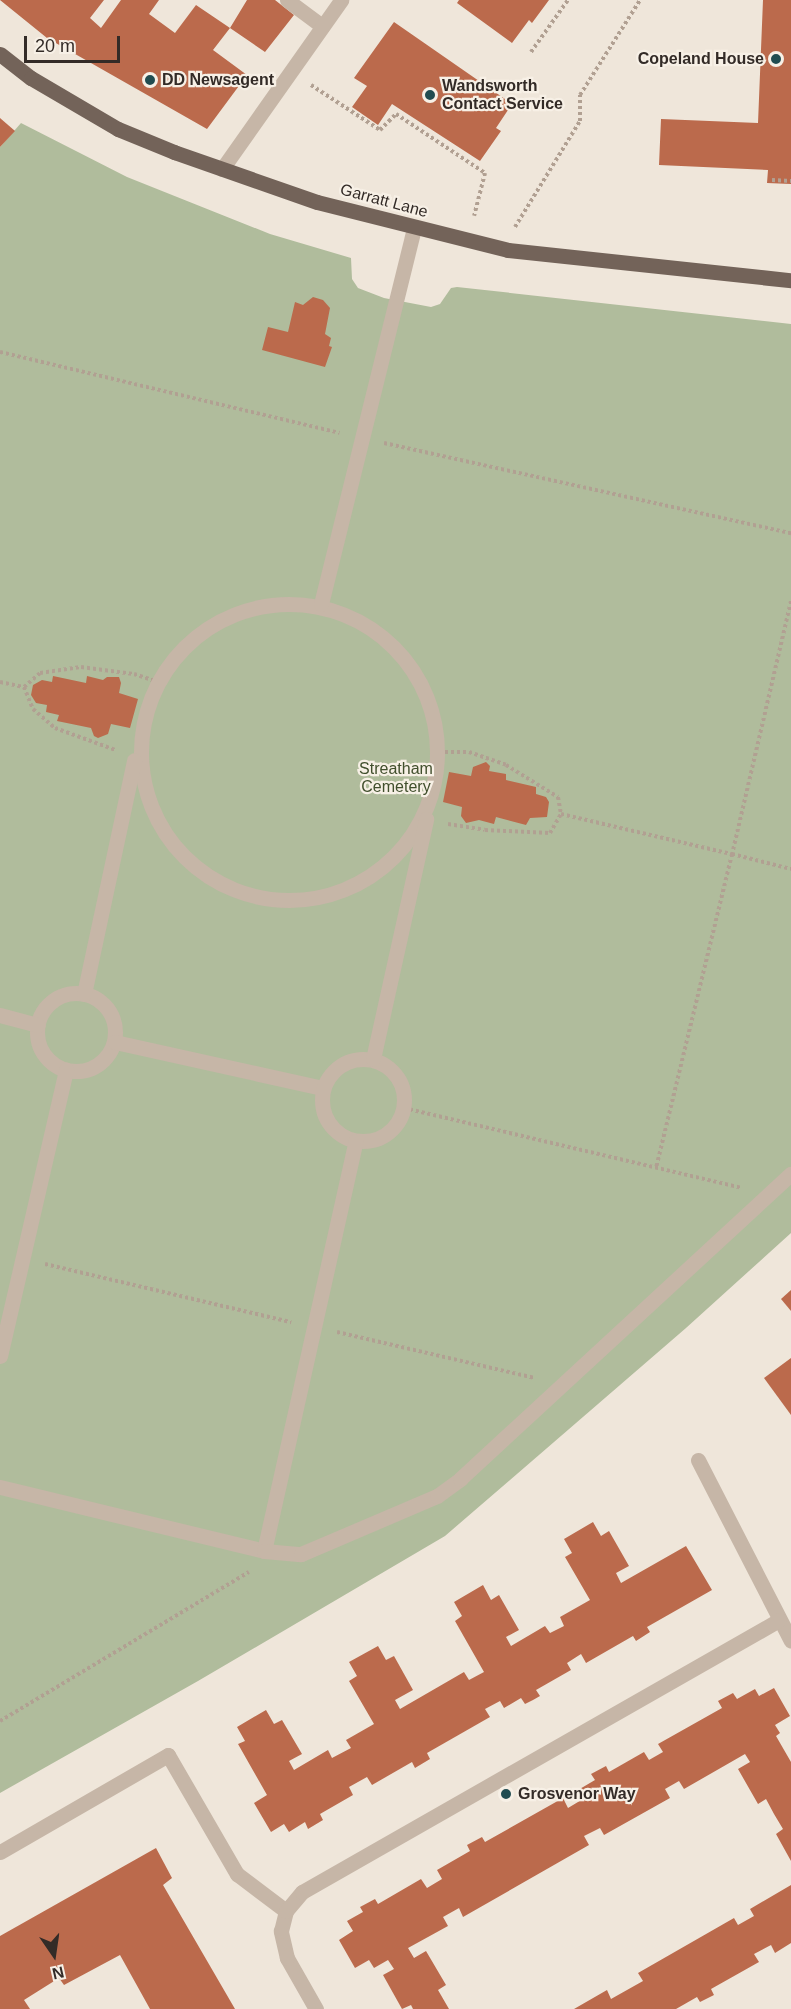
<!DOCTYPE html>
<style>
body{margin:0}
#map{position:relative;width:791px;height:2009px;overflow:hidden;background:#efe6da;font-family:Arial,sans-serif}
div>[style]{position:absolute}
.green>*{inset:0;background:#b0bc9c}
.building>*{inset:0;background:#bb6a4c}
.path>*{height:4px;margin-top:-2px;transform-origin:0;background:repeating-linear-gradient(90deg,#b1a092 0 3px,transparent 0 6px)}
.lane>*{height:15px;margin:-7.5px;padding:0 7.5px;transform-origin:7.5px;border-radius:7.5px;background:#c6b6a7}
.lane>.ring{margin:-7.5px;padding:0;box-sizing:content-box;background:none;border:15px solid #c6b6a7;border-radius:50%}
.street>*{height:15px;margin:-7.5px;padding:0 7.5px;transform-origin:7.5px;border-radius:7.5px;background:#c6b6a7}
.primary>*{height:15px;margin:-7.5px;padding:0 7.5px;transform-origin:7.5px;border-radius:7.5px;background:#736359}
.dots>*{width:16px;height:16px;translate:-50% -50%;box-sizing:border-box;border:3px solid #f7f0e6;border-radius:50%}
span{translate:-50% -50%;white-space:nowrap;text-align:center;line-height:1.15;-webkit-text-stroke:4.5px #f7f0e6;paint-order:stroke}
.poi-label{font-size:16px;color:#332b27;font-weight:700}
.right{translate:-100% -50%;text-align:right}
.left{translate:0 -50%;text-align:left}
.street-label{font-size:16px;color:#332b27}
.park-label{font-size:16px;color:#414f2d}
.north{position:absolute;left:24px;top:1925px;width:60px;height:60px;-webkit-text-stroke:4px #f7f0e6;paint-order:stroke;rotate:167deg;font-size:16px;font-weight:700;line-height:24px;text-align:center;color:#332b27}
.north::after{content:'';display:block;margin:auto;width:21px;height:27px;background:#332b27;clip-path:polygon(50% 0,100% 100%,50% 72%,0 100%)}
.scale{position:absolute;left:24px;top:36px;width:96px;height:27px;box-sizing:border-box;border:3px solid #332b27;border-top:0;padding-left:8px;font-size:18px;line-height:21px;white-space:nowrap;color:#332b27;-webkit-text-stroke:4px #f7f0e6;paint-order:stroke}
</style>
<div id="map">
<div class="green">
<div style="clip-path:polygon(21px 123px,127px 177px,270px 234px,351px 258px,352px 279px,358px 288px,384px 298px,431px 307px,440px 304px,451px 288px,457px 287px,791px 324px,791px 1233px,686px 1328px,445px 1536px,198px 1681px,0 1793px,0 147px)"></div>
</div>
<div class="building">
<div style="clip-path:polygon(0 0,104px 0,90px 18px,101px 28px,121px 0,159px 0,149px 14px,175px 33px,196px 5px,230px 28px,247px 0,275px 0,294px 15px,265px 52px,230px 28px,213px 50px,247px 75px,207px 129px,47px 38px)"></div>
<div style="clip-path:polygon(459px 0,549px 0,532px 23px,529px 20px,512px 43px,457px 3px)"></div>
<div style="clip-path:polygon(763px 0,791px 0,791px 184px,767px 183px,768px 170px,659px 165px,661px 119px,758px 123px)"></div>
<div style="clip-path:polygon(394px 22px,512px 104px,496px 128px,501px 131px,480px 161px,392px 104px,378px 125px,352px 107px,367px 86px,354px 78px)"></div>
<div style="clip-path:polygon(0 118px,15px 131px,0 147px)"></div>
<div style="clip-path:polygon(313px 297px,323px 300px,330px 308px,325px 334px,331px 338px,329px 346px,332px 347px,325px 367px,262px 350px,268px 327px,288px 332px,295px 302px,303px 305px)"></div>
<div style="clip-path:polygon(53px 676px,86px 683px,87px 676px,103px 680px,107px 677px,119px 677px,121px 683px,119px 693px,138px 699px,130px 728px,111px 724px,108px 734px,98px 738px,94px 736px,91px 728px,57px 721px,59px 715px,46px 712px,47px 705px,36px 703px,31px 695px,33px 685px,42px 680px,52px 682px)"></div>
<div style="clip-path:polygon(486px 762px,490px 766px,489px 771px,506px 774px,506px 780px,536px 787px,536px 794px,546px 797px,549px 802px,547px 817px,530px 818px,526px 825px,496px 817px,494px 824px,479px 820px,466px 823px,461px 816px,462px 807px,443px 802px,449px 772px,471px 776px,473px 767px)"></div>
<div style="clip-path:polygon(791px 1290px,791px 1311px,781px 1299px)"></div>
<div style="clip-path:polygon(791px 1358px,791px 1415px,764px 1378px)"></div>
<div style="clip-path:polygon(593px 1522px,601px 1536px,609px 1531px,629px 1566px,616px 1573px,621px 1583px,686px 1546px,712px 1590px,647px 1627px,650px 1632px,636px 1641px,633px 1636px,586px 1663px,581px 1654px,567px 1663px,571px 1670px,536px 1690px,540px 1696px,533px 1700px,525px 1704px,521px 1698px,504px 1708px,500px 1701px,485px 1709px,490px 1717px,427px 1753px,430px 1759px,415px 1768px,412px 1762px,372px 1785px,367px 1777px,349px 1787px,353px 1795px,320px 1814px,323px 1820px,308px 1829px,305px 1822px,289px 1832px,284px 1824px,271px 1832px,254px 1803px,267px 1795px,238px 1744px,245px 1741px,237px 1727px,266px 1710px,274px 1724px,282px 1720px,302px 1754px,289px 1761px,294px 1770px,328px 1750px,332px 1758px,351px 1748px,346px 1740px,374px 1724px,349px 1681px,357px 1676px,349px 1662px,378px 1646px,386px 1660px,394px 1656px,413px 1690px,395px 1700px,400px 1709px,464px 1672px,469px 1680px,484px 1672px,455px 1621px,462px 1616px,454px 1602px,483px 1585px,491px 1600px,499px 1595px,519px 1630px,506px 1637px,511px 1646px,545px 1626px,550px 1633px,564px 1626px,560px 1617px,590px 1600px,565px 1557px,572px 1553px,564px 1539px)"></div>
<div style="clip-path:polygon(774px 1688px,790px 1716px,775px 1725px,780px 1733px,776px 1736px,791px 1762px,791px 1861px,776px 1834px,783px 1829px,774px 1814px,766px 1799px,758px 1804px,738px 1769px,750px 1762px,745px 1754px,684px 1789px,679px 1781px,665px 1789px,670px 1798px,604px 1835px,600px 1828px,584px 1836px,589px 1845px,463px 1917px,459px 1908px,443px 1917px,448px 1926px,408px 1948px,414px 1958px,426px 1951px,446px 1985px,438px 1990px,449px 2009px,413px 2009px,411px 2005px,402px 2009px,383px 1975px,394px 1969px,388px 1960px,374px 1968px,369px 1960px,355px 1968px,339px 1940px,353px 1931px,347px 1921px,363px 1912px,360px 1907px,375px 1899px,378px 1904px,421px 1879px,427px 1888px,442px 1879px,437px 1870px,470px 1851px,467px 1845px,482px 1837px,485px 1842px,563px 1798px,568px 1808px,583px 1799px,578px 1790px,595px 1780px,591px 1774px,606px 1766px,609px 1772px,644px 1752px,649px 1760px,663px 1752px,658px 1744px,722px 1708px,718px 1701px,733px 1693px,737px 1699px,755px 1689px,759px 1696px)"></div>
<div style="clip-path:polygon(156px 1848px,172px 1878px,163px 1885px,235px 2009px,150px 2009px,120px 1955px,64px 1985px,59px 1978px,24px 2000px,30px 2009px,0 2009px,0 1936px)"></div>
<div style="clip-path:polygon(791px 1885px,791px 1943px,775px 1953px,771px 1945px,754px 1954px,759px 1962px,711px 1989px,714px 1995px,700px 2002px,697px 1997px,676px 2009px,574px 2009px,607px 1990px,611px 1999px,643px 1981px,638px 1973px,734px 1918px,738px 1925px,754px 1916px,750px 1909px)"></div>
</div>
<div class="path">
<div style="left:531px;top:52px;width:64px;rotate:-54.6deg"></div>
<div style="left:311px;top:85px;width:82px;rotate:33.1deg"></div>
<div style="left:380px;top:130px;width:23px;rotate:-45deg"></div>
<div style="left:396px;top:114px;width:107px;rotate:33.5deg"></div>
<div style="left:485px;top:173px;width:44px;rotate:104.3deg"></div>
<div style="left:772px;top:180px;width:19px;rotate:3deg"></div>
<div style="left:515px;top:227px;width:124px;rotate:-58.5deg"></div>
<div style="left:580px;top:121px;width:26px;rotate:-90deg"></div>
<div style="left:580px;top:95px;width:112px;rotate:-57.7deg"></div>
<div style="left:0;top:352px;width:349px;rotate:13.4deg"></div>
<div style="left:384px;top:443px;width:417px;rotate:12.5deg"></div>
<div style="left:791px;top:601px;width:260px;rotate:103.1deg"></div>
<div style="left:732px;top:854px;width:61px;rotate:14.3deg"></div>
<div style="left:0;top:682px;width:25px;rotate:12deg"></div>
<div style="left:24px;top:687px;width:21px;rotate:-41deg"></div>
<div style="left:40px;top:673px;width:41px;rotate:-8.3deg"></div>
<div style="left:81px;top:667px;width:53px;rotate:7.5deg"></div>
<div style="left:134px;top:674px;width:25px;rotate:18deg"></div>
<div style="left:24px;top:687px;width:24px;rotate:68deg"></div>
<div style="left:33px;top:709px;width:29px;rotate:41deg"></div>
<div style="left:55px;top:728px;width:64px;rotate:20.1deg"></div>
<div style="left:439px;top:752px;width:30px"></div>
<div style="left:469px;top:752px;width:39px;rotate:19deg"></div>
<div style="left:506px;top:765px;width:61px;rotate:31.6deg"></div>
<div style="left:558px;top:797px;width:17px;rotate:80deg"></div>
<div style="left:448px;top:824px;width:37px;rotate:9deg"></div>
<div style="left:485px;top:830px;width:65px;rotate:2.6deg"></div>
<div style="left:550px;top:833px;width:22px;rotate:-60deg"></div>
<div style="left:561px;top:814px;width:176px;rotate:13.2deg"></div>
<div style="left:732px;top:854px;width:323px;rotate:103.6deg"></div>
<div style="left:404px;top:1108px;width:347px;rotate:13.3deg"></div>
<div style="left:45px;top:1264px;width:253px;rotate:13.3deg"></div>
<div style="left:337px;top:1332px;width:202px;rotate:13.1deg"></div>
<div style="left:0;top:1721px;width:290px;rotate:-30.9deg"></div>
</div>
<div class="lane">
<div style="left:287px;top:0;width:44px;rotate:36.6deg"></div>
<div class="ring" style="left:141px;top:604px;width:281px;height:281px"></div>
<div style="left:321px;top:604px;width:387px;rotate:-76.1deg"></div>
<div class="ring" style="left:37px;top:993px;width:63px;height:63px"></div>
<div style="left:84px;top:994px;width:239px;rotate:-77.9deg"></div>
<div style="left:0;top:1015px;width:39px;rotate:15deg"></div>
<div style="left:115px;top:1042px;width:213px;rotate:12.5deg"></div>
<div class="ring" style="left:322px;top:1059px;width:67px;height:67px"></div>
<div style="left:373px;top:1059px;width:246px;rotate:-77.5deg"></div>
<div style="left:0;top:1356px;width:294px;rotate:-77deg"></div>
<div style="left:0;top:1487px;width:272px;rotate:13.6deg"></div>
<div style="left:264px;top:1551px;width:420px;rotate:-77.4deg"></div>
<div style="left:264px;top:1551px;width:37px;rotate:5deg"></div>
<div style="left:301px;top:1554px;width:148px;rotate:-23.1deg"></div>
<div style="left:437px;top:1496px;width:29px;rotate:-36deg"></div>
<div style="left:460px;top:1479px;width:450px;rotate:-42.7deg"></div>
<div style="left:0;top:1852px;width:194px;rotate:-30deg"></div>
<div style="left:168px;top:1755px;width:138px;rotate:59.9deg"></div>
<div style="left:237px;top:1874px;width:61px;rotate:37.1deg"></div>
</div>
<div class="street">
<div style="left:222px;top:169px;width:207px;rotate:-54.8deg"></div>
<div style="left:698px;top:1460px;width:203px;rotate:62.8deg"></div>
<div style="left:316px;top:2009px;width:59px;rotate:-119.6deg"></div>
<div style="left:287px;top:1958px;width:28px;rotate:-103deg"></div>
<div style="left:281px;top:1931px;width:21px;rotate:-76deg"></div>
<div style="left:286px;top:1911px;width:25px;rotate:-50deg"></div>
<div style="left:302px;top:1892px;width:549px;rotate:-29.69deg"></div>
</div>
<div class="primary">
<div style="left:0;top:54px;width:39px;rotate:38deg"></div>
<div style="left:31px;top:78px;width:101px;rotate:30.4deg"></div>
<div style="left:118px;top:129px;width:61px;rotate:22.3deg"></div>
<div style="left:174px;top:152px;width:151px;rotate:19.3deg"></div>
<div style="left:317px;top:202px;width:197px;rotate:14.1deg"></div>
<div style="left:508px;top:250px;width:285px;rotate:6.1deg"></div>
</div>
<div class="dots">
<div style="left:776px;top:59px;background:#214c50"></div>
<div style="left:150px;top:80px;background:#214c50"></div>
<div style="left:430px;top:95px;background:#214c50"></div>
<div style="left:506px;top:1794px;background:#214c50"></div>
</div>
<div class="poi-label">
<span class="right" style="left:764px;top:59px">Copeland House</span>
<span class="left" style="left:162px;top:80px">DD Newsagent</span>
<span class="left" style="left:442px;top:95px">Wandsworth<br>Contact Service</span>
<span class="left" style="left:518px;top:1794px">Grosvenor Way</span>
</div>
<div class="street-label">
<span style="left:384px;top:201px;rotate:15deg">Garratt Lane</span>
</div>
<div class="park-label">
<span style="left:396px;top:778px">Streatham<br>Cemetery</span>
</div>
<div class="north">N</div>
<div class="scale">20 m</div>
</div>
